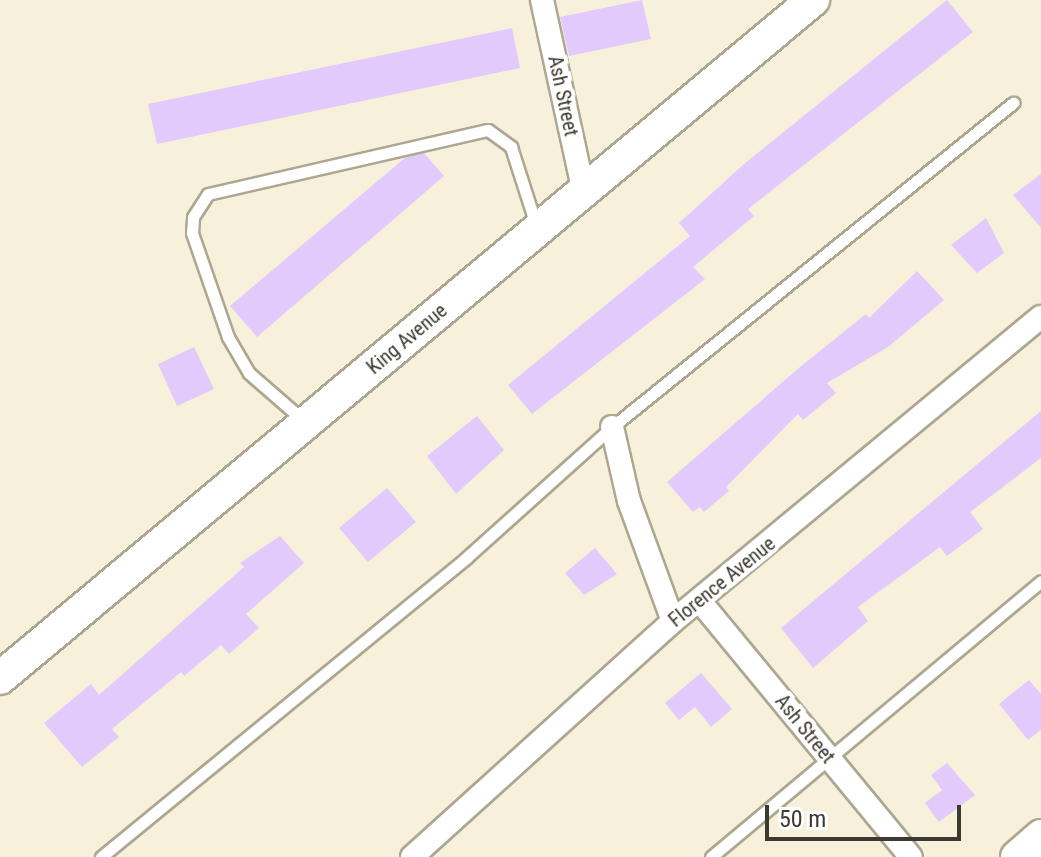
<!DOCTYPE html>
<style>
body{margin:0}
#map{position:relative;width:1041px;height:857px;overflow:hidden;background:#f7f0da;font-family:"Roboto Condensed",sans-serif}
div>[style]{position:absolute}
.building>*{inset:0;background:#e2cafd}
.roads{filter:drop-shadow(2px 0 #ada791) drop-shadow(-2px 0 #ada791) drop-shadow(0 2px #ada791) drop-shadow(0 -2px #ada791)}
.lane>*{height:11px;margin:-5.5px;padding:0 5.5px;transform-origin:5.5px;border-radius:5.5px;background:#fff}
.street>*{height:22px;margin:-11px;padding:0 11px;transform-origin:11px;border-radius:11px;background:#fff}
.secondary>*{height:32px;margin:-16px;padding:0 16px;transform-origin:16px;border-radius:16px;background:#fff}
span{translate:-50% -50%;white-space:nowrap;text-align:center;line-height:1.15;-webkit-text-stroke:8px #fff;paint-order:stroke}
.street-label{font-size:20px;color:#3b3930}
.scale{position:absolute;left:765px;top:805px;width:196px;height:36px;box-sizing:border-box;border:4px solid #3b3930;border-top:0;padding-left:10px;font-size:24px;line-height:28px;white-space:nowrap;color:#3b3930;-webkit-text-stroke:6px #fff;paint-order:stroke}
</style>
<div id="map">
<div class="building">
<div style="clip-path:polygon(642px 0,651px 39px,569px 56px,560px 17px)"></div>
<div style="clip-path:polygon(947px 0,973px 32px,748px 209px,754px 216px,693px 267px,705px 279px,532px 414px,508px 385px,690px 236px,679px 223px,744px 164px)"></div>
<div style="clip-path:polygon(512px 28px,520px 68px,157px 144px,148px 104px)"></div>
<div style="clip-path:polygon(424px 153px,444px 176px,257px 337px,230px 306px,406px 157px)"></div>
<div style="clip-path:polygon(1041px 174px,1041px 228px,1013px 195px)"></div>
<div style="clip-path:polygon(986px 218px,1004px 253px,977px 273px,951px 245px)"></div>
<div style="clip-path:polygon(917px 271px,944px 300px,888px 347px,827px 383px,836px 393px,803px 420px,798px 414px,726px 487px,729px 491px,704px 512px,700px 507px,693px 512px,667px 482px,800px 367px,866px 314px,869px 318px)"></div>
<div style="clip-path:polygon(194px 347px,214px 389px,177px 406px,158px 364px)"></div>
<div style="clip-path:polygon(1041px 411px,1041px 458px,970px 512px,983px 529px,947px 556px,940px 547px,858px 607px,868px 621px,813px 668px,781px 628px)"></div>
<div style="clip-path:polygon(477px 416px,504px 450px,456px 494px,427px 456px)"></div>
<div style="clip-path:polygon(387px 488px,416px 522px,368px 562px,339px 528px)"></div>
<div style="clip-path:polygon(280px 536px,304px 563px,246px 614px,259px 628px,229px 654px,221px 645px,184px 676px,181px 672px,112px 729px,119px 737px,82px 767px,44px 723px,91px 684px,99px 695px,244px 567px,240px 563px)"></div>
<div style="clip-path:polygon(595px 548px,617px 574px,584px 595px,565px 573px)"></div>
<div style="clip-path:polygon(701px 673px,732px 709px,711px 727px,695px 707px,679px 720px,665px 703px)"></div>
<div style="clip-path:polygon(1029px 680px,1041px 694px,1041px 730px,1028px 740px,999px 704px)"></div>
<div style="clip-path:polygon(947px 763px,975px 795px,939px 822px,925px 803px,942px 790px,931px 775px)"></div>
</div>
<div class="roads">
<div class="lane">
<div style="left:303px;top:420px;width:72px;rotate:-139deg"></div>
<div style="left:249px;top:373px;width:42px;rotate:-120.3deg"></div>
<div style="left:228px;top:337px;width:110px;rotate:-109.1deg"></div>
<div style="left:192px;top:233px;width:16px;rotate:-86deg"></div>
<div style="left:193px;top:217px;width:27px;rotate:-57deg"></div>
<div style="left:208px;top:194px;width:287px;rotate:-12.9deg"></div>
<div style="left:488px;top:130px;width:29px;rotate:36deg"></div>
<div style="left:511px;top:147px;width:82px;rotate:72.2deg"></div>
<div style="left:101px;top:857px;width:472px;rotate:-39.3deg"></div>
<div style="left:466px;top:558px;width:196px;rotate:-41.9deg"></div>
<div style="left:612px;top:427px;width:516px;rotate:-38.94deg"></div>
<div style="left:711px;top:857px;width:430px;rotate:-39.9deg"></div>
</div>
<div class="street">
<div style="left:542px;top:0;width:197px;rotate:77.7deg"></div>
<div style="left:612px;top:427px;width:76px;rotate:77.1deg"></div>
<div style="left:629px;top:501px;width:128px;rotate:69.9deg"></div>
<div style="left:699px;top:600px;width:333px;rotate:50.5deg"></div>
<div style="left:412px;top:857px;width:352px;rotate:-42.1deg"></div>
<div style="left:673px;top:621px;width:477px;rotate:-39.6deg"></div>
</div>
<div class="secondary">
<div style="left:0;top:678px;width:1059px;rotate:-39.83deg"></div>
<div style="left:1017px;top:857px;width:32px;rotate:-41deg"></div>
</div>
</div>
<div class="street-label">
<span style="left:563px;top:96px;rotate:78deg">Ash Street</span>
<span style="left:407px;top:339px;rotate:-40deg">King Avenue</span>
<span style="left:722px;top:582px;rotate:-39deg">Florence Avenue</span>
<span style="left:805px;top:729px;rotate:51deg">Ash Street</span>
</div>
<div class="scale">50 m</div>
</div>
